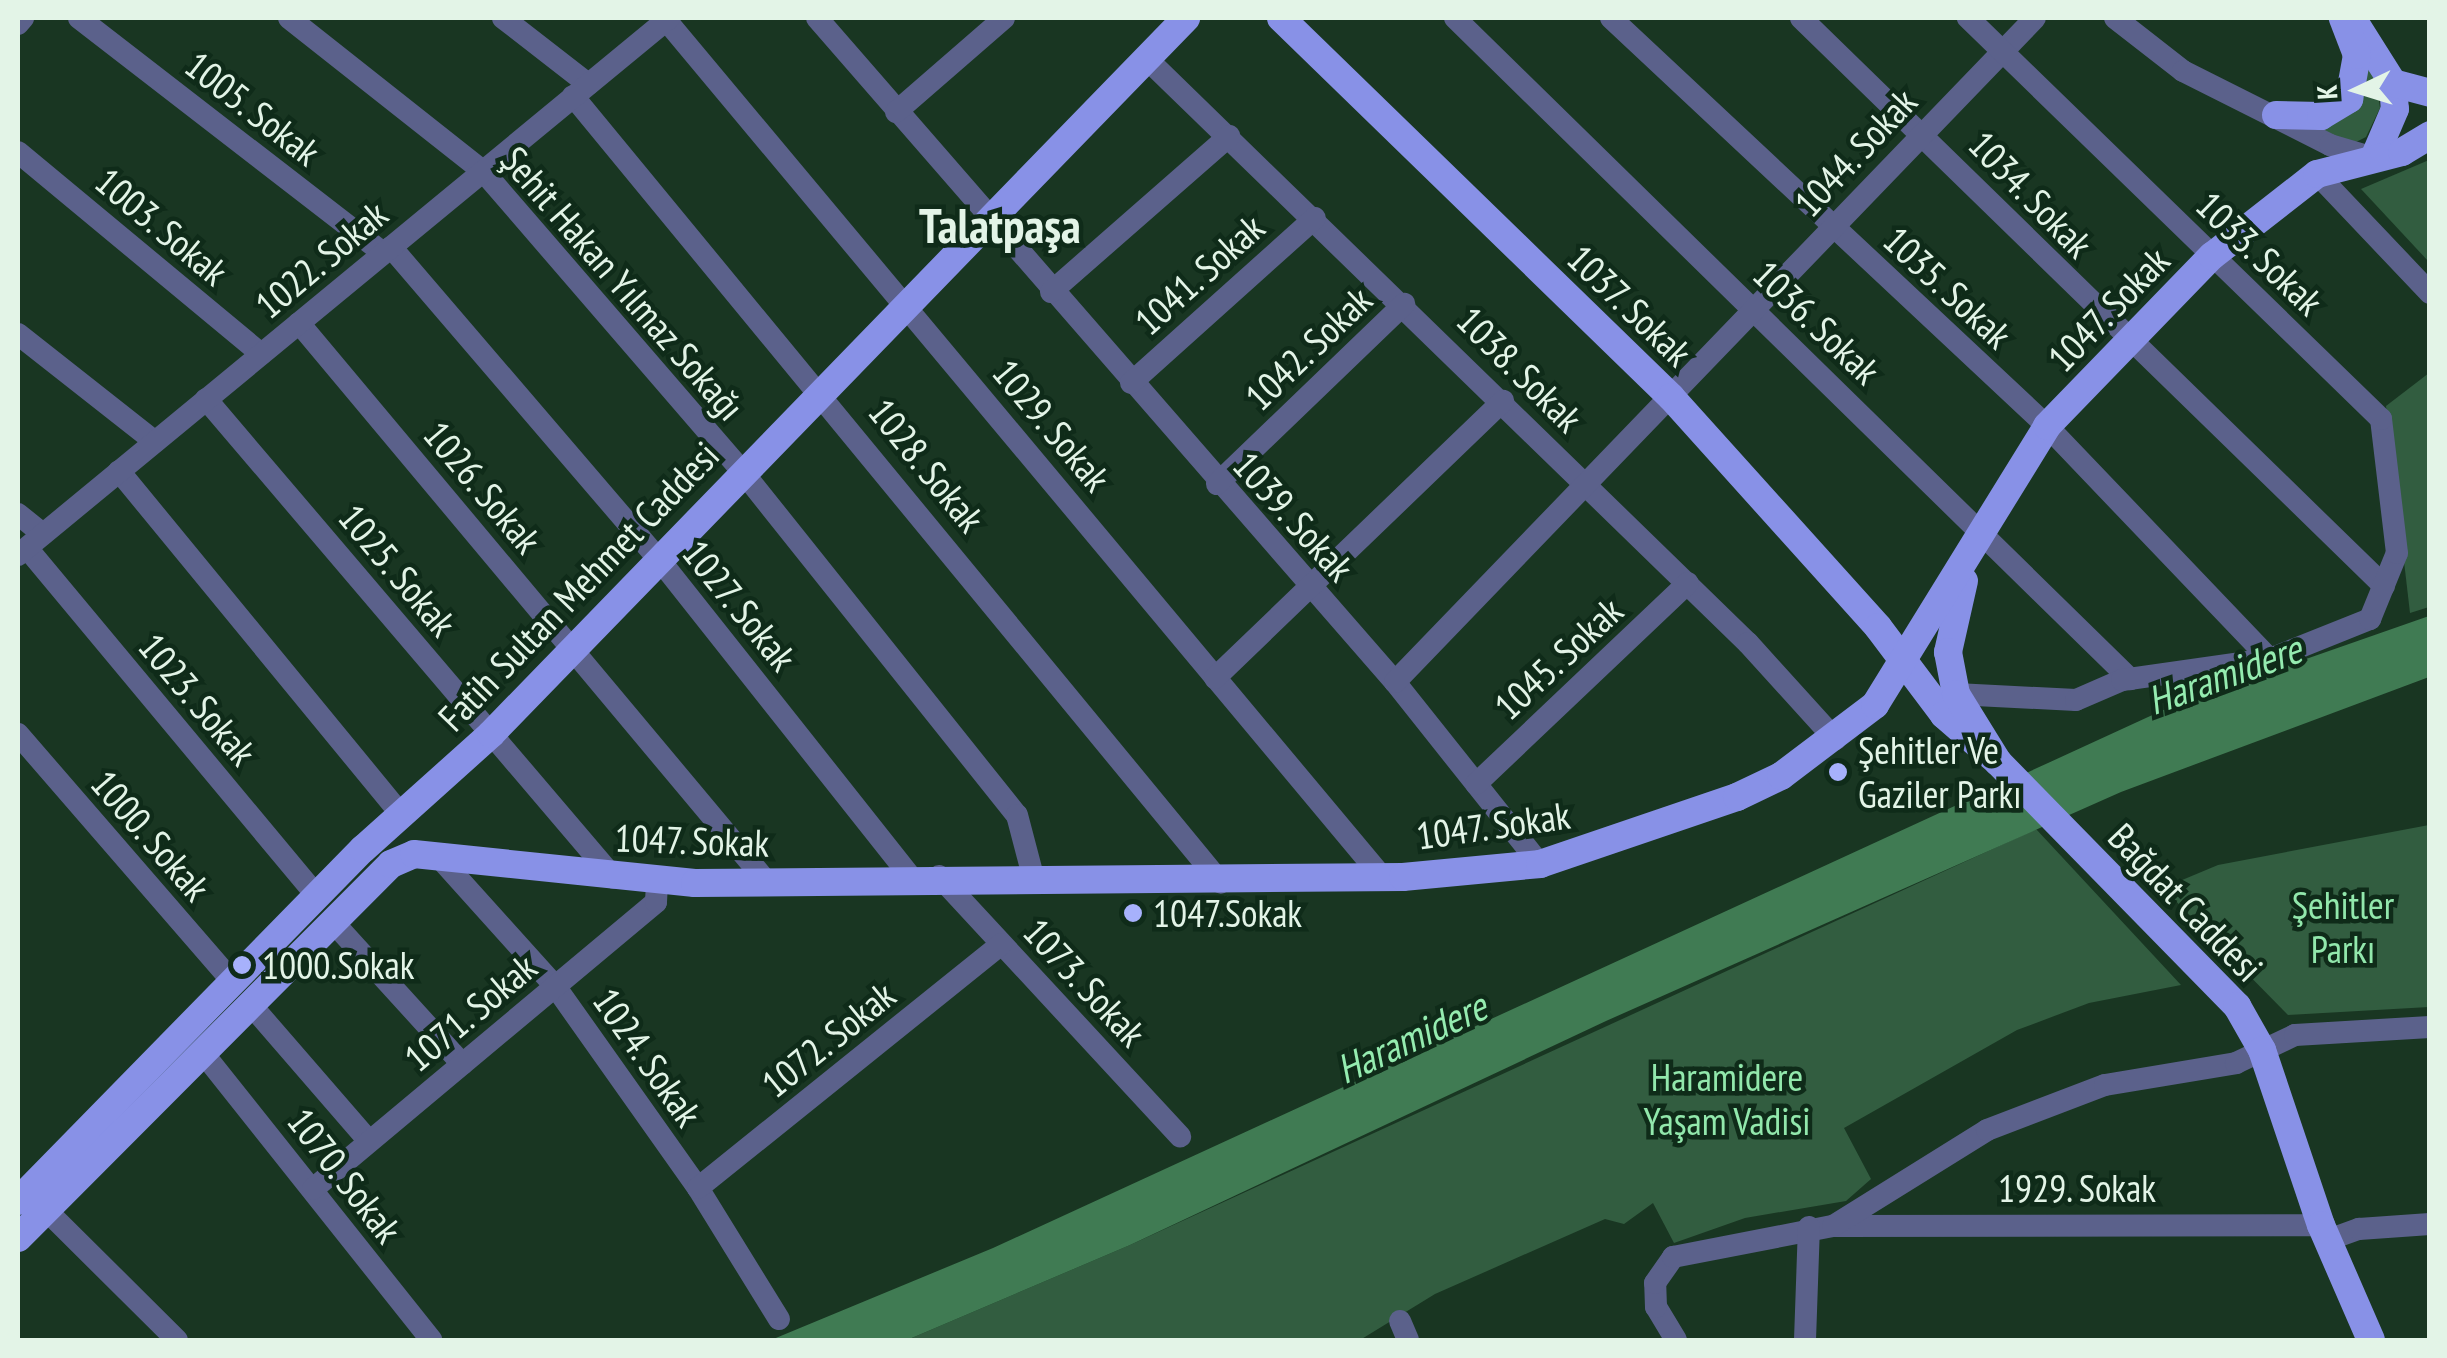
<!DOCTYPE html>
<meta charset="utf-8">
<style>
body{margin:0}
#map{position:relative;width:2447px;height:1358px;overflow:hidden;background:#193622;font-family:"PT Sans Narrow",sans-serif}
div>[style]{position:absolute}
.green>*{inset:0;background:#325d40}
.water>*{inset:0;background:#407b53}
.minor>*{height:22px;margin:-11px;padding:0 11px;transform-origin:11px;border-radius:11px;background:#5b618b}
.major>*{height:28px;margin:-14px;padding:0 14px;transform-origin:14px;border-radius:14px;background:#8891e7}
.dots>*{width:28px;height:28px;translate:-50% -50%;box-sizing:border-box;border:5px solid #0f2b19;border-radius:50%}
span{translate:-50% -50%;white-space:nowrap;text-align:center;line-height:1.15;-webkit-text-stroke:9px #0f2b19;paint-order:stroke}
.street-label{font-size:38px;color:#e3f4e7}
.poi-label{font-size:38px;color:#e3f4e7}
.left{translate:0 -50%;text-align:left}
.park-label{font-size:38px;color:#92e8ac}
.water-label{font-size:40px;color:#95ecb0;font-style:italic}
.district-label{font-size:48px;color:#e3f4e7;font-weight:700}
.frame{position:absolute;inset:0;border:20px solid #e3f4e7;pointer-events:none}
.north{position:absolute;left:2307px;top:40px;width:100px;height:100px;-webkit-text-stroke:8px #0f2b19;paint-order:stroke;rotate:266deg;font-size:28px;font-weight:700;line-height:40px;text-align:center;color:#e3f4e7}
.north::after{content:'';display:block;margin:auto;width:35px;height:45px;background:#e3f4e7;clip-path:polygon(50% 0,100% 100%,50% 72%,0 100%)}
</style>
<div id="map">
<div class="green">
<div style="clip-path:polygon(2364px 63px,2376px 79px,2380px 108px,2366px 137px,2352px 144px,2314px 126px)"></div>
<div style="clip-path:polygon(2429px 160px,2429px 262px,2361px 189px)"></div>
<div style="clip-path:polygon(2429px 373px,2429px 607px,2410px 613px,2386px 406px)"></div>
<div style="clip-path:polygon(2429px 825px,2429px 1007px,2288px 1015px,2163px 888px,2218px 865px)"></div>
<div style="clip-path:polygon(2036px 829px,2181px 985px,2089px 1003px,2017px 1030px,1844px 1128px,1871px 1179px,1846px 1201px,1745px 1218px,1674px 1243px,1653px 1203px,1624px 1224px,1605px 1219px,1435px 1294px,1360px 1340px,907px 1340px,1130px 1245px)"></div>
</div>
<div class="water">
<div style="clip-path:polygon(2429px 616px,2429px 677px,2121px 792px,1606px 1021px,1130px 1245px,907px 1340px,771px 1340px,993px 1248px,2172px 706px)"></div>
</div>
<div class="minor">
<div style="left:79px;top:18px;width:384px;rotate:37.7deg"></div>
<div style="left:289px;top:18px;width:247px;rotate:38.3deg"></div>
<div style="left:483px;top:171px;width:396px;rotate:49.2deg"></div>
<div style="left:742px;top:471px;width:440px;rotate:51.4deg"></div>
<div style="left:1017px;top:815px;width:63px;rotate:75.3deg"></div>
<div style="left:503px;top:18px;width:108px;rotate:37.8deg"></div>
<div style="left:817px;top:18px;width:880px;rotate:48.96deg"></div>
<div style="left:1395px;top:682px;width:233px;rotate:51.5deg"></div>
<div style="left:1455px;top:18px;width:945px;rotate:44.4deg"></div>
<div style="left:1611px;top:18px;width:597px;rotate:43.1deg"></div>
<div style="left:2047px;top:426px;width:323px;rotate:46.3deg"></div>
<div style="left:1801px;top:18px;width:814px;rotate:44.25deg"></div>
<div style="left:2115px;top:18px;width:86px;rotate:37.9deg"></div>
<div style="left:2183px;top:71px;width:165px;rotate:26.7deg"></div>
<div style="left:2330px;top:145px;width:46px;rotate:16.5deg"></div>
<div style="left:666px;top:20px;width:1117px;rotate:50.12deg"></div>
<div style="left:18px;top:24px;width:8px;rotate:-50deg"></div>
<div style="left:1147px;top:59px;width:838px;rotate:44.18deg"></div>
<div style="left:1748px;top:643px;width:130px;rotate:47.8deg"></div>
<div style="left:573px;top:96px;width:1019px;rotate:50.53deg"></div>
<div style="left:896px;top:112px;width:143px;rotate:-41deg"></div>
<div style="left:18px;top:152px;width:316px;rotate:39.7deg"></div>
<div style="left:2317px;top:174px;width:164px;rotate:46.5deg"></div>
<div style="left:391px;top:247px;width:410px;rotate:49.4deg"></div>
<div style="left:658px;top:558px;width:407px;rotate:51.6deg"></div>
<div style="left:1051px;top:292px;width:237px;rotate:-41.2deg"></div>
<div style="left:299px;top:323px;width:728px;rotate:50.07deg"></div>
<div style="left:18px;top:334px;width:174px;rotate:38.2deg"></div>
<div style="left:1131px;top:383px;width:247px;rotate:-41.9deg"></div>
<div style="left:206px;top:399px;width:629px;rotate:49.58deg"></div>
<div style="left:119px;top:471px;width:446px;rotate:50.6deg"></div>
<div style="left:1217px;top:484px;width:260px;rotate:-43.9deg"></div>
<div style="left:18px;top:514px;width:32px;rotate:39deg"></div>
<div style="left:27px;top:548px;width:452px;rotate:50.2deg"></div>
<div style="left:18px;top:555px;width:844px;rotate:-39.52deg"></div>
<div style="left:1215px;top:678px;width:400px;rotate:-43.9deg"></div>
<div style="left:1395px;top:682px;width:922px;rotate:-46.05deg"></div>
<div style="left:1956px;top:694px;width:120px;rotate:2.9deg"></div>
<div style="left:2076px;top:700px;width:50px;rotate:-23.5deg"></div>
<div style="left:2122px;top:680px;width:149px;rotate:-8.1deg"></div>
<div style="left:2270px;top:659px;width:108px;rotate:-21.8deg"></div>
<div style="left:2370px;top:619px;width:71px;rotate:-67.8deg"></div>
<div style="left:2397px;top:553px;width:135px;rotate:-96.8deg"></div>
<div style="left:2381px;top:419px;width:576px;rotate:-135.84deg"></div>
<div style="left:18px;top:734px;width:327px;rotate:49.1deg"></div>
<div style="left:1476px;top:784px;width:292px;rotate:-43.5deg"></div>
<div style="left:437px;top:855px;width:176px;rotate:48deg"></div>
<div style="left:555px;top:986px;width:247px;rotate:54.7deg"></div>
<div style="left:698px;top:1188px;width:154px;rotate:58.3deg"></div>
<div style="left:939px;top:876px;width:355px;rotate:47.2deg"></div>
<div style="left:333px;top:922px;width:192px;rotate:47.7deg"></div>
<div style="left:251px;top:1005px;width:180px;rotate:49.1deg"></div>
<div style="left:203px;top:1053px;width:367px;rotate:51.5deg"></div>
<div style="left:698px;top:1188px;width:389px;rotate:-38.8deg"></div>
<div style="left:313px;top:1189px;width:447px;rotate:-39.9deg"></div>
<div style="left:656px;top:902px;width:21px;rotate:-87deg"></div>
<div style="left:47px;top:1211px;width:183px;rotate:44.8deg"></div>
<div style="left:1835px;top:1226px;width:486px;rotate:-0.1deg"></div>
<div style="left:2328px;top:1240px;width:33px;rotate:-20deg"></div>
<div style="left:2359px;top:1229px;width:71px;rotate:-4deg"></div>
<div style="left:1400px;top:1321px;width:21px;rotate:67deg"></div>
<div style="left:1676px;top:1340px;width:39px;rotate:-121deg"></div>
<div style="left:1656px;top:1307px;width:24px;rotate:-92deg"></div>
<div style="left:1655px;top:1283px;width:32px;rotate:-55deg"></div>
<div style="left:1673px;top:1257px;width:163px;rotate:-11deg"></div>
<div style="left:1833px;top:1226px;width:181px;rotate:-31.9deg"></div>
<div style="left:1987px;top:1130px;width:126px;rotate:-20.9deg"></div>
<div style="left:2105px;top:1085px;width:133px;rotate:-9.5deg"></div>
<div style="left:2236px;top:1063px;width:65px;rotate:-25.4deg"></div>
<div style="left:2295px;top:1035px;width:135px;rotate:-3.4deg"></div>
<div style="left:1805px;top:1340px;width:113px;rotate:-88deg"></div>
</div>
<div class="major">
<div style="left:1281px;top:18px;width:544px;rotate:44.18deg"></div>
<div style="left:1671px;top:397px;width:309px;rotate:48deg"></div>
<div style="left:1878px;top:627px;width:110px;rotate:53.1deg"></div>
<div style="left:1944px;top:715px;width:72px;rotate:41deg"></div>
<div style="left:2357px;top:26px;width:67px;rotate:57.7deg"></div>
<div style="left:2393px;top:83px;width:26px;rotate:86deg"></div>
<div style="left:2395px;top:109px;width:53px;rotate:113.2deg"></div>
<div style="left:2393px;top:83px;width:38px;rotate:15deg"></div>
<div style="left:2276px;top:115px;width:45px;rotate:1.3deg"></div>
<div style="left:2321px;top:116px;width:33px;rotate:-31deg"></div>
<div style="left:2349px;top:99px;width:45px;rotate:-79.7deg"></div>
<div style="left:2357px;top:55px;width:40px;rotate:-111deg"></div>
<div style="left:1964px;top:581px;width:73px;rotate:102.7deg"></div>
<div style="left:1948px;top:652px;width:43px;rotate:79.2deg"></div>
<div style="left:1956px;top:694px;width:80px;rotate:58.3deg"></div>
<div style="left:1998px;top:762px;width:342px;rotate:45.6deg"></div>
<div style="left:2237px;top:1006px;width:51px;rotate:60.4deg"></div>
<div style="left:2262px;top:1050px;width:185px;rotate:71.4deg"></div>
<div style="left:2321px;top:1225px;width:125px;rotate:66.5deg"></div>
<div style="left:18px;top:1201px;width:493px;rotate:-45.6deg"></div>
<div style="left:363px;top:849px;width:172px;rotate:-41.9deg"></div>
<div style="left:491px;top:734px;width:998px;rotate:-45.85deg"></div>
<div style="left:18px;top:1238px;width:528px;rotate:-45.08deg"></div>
<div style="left:391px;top:864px;width:25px;rotate:-23deg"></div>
<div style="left:414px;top:854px;width:282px;rotate:5.9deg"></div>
<div style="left:695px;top:883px;width:708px;rotate:-0.49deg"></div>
<div style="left:1403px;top:877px;width:138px;rotate:-5.4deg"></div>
<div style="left:1540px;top:864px;width:208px;rotate:-18.8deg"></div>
<div style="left:1737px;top:797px;width:49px;rotate:-25.5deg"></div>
<div style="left:1781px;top:776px;width:118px;rotate:-37.1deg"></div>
<div style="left:1875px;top:705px;width:328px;rotate:-58.3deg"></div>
<div style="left:2047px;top:426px;width:237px;rotate:-45.9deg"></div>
<div style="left:2212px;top:256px;width:133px;rotate:-38deg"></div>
<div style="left:2317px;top:174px;width:88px;rotate:-14.5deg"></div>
<div style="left:2402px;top:152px;width:33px;rotate:-31deg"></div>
</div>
<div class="dots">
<div style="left:1838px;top:772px;background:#a7b1fc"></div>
<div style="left:1133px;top:913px;background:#a7b1fc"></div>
<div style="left:242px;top:965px;background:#a7b1fc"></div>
</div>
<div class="street-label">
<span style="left:253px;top:108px;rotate:38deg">1005. Sokak</span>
<span style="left:1855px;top:152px;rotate:-47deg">1044. Sokak</span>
<span style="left:2031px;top:194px;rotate:46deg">1034. Sokak</span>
<span style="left:162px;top:226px;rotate:40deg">1003. Sokak</span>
<span style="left:2260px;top:253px;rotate:44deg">1033. Sokak</span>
<span style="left:321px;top:259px;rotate:-40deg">1022. Sokak</span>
<span style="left:1199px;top:274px;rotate:-42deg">1041. Sokak</span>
<span style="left:623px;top:283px;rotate:49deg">Şehit Hakan Yılmaz Sokağı</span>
<span style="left:1948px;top:287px;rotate:43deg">1035. Sokak</span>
<span style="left:1630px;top:305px;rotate:44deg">1037. Sokak</span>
<span style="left:2108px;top:309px;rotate:-46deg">1047. Sokak</span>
<span style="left:1817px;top:322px;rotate:44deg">1036. Sokak</span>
<span style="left:1308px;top:348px;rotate:-44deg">1042. Sokak</span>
<span style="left:1520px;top:369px;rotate:45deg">1038. Sokak</span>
<span style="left:1052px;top:425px;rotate:50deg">1029. Sokak</span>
<span style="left:927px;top:465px;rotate:51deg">1028. Sokak</span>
<span style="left:483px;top:487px;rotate:50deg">1026. Sokak</span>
<span style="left:1294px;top:516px;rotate:48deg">1039. Sokak</span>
<span style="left:398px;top:570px;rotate:50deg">1025. Sokak</span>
<span style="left:578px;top:586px;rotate:-46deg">Fatih Sultan Mehmet Caddesi</span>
<span style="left:740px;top:605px;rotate:51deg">1027. Sokak</span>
<span style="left:1558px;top:658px;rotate:-43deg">1045. Sokak</span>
<span style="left:198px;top:699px;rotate:50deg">1023. Sokak</span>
<span style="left:1493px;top:825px;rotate:-8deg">1047. Sokak</span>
<span style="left:151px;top:835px;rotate:49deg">1000. Sokak</span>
<span style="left:692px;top:840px;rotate:2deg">1047. Sokak</span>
<span style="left:2186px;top:902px;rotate:46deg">Bağdat Caddesi</span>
<span style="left:1085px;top:982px;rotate:47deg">1073. Sokak</span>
<span style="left:470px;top:1012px;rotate:-40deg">1071. Sokak</span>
<span style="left:828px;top:1039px;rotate:-39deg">1072. Sokak</span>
<span style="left:648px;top:1057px;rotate:55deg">1024. Sokak</span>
<span style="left:345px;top:1175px;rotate:52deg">1070. Sokak</span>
<span style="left:2077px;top:1188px">1929. Sokak</span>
</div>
<div class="poi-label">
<span class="left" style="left:1858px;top:772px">Şehitler Ve<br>Gaziler Parkı</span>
<span class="left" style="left:1153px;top:913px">1047.Sokak</span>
<span class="left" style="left:262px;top:965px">1000.Sokak</span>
</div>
<div class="park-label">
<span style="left:2343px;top:927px">Şehitler<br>Parkı</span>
<span style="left:1727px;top:1099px">Haramidere<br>Yaşam Vadisi</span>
</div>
<div class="water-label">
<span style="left:2224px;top:674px;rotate:-20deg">Haramidere</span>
<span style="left:1411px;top:1037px;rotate:-25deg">Haramidere</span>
</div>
<div class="district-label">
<span style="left:1000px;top:226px">Talatpaşa</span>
</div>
<div class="frame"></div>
<div class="north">K</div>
</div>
